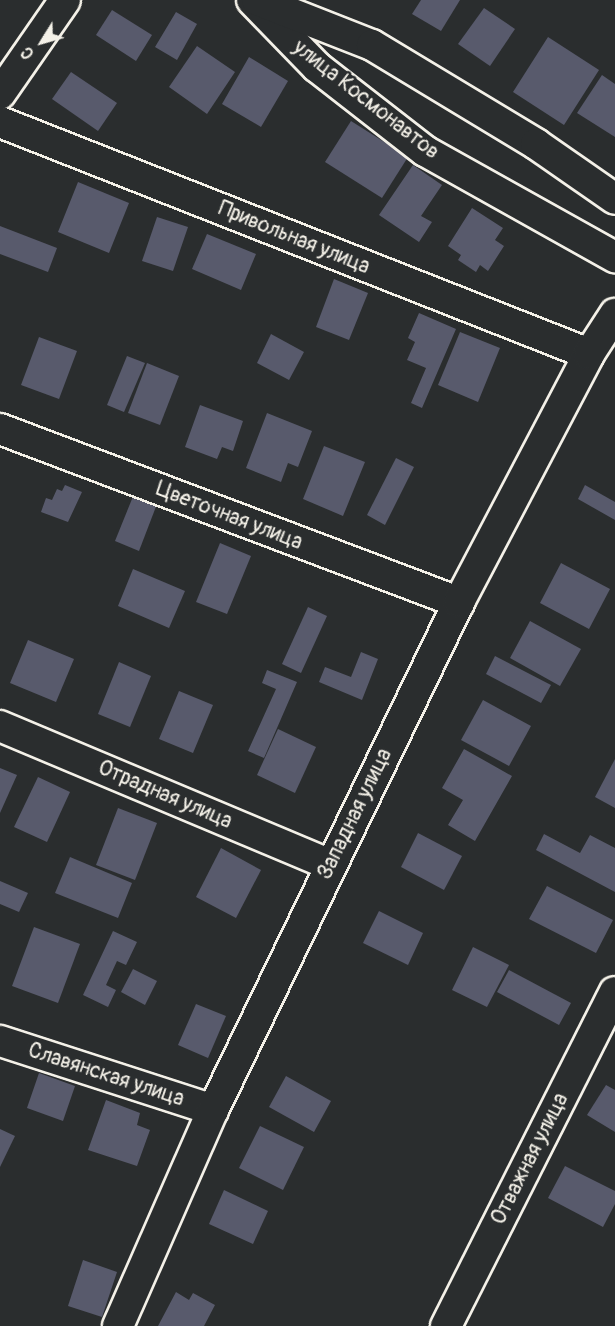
<!DOCTYPE html>
<meta charset="utf-8">
<style>
body{margin:0}
#map{position:relative;width:615px;height:1326px;overflow:hidden;background:#2a2d2e;font-family:Pangolin,sans-serif}
div>[style]{position:absolute}
.building>*{inset:0;background:#585a6c}
.roads{filter:drop-shadow(2px 0 #f4f1e8) drop-shadow(-2px 0 #f4f1e8) drop-shadow(0 2px #f4f1e8) drop-shadow(0 -2px #f4f1e8)}
.minor>*{height:30px;margin:-15px;padding:0 15px;transform-origin:15px;border-radius:15px;background:#2a2d2e}
span{translate:-50% -50%;white-space:nowrap;text-align:center;line-height:1.15;-webkit-text-stroke:5px #2a2d2e;paint-order:stroke}
.street-label{font-size:21px;color:#f4f1e8}
.north{position:absolute;left:12px;top:12px;width:60px;height:60px;-webkit-text-stroke:4px #2a2d2e;paint-order:stroke;rotate:233deg;font-size:16px;font-weight:700;line-height:24px;text-align:center;color:#f4f1e8}
.north::after{content:'';display:block;margin:auto;width:21px;height:27px;background:#f4f1e8;clip-path:polygon(50% 0,100% 100%,50% 72%,0 100%)}
</style>
<div id="map">
<div class="building">
<div style="clip-path:polygon(421px 0,460px 0,441px 31px,412px 14px)"></div>
<div style="clip-path:polygon(484px 8px,515px 29px,490px 66px,458px 44px)"></div>
<div style="clip-path:polygon(112px 10px,152px 35px,136px 61px,96px 35px)"></div>
<div style="clip-path:polygon(176px 12px,197px 24px,177px 60px,155px 47px)"></div>
<div style="clip-path:polygon(548px 37px,599px 70px,564px 125px,513px 92px)"></div>
<div style="clip-path:polygon(197px 46px,235px 72px,207px 114px,169px 87px)"></div>
<div style="clip-path:polygon(249px 57px,288px 81px,261px 127px,222px 104px)"></div>
<div style="clip-path:polygon(71px 72px,117px 103px,98px 131px,52px 99px)"></div>
<div style="clip-path:polygon(602px 75px,615px 84px,615px 137px,577px 113px)"></div>
<div style="clip-path:polygon(351px 121px,408px 157px,382px 198px,325px 162px)"></div>
<div style="clip-path:polygon(413px 165px,442px 185px,421px 216px,432px 222px,419px 242px,379px 215px)"></div>
<div style="clip-path:polygon(78px 182px,129px 203px,109px 253px,58px 232px)"></div>
<div style="clip-path:polygon(472px 208px,503px 228px,495px 240px,504px 246px,488px 271px,480px 265px,476px 272px,458px 260px,461px 255px,448px 246px)"></div>
<div style="clip-path:polygon(157px 217px,188px 227px,173px 271px,142px 261px)"></div>
<div style="clip-path:polygon(0 226px,57px 248px,48px 272px,0 254px)"></div>
<div style="clip-path:polygon(207px 234px,256px 254px,241px 290px,192px 269px)"></div>
<div style="clip-path:polygon(334px 279px,368px 293px,349px 340px,316px 327px)"></div>
<div style="clip-path:polygon(419px 313px,456px 329px,422px 408px,411px 403px,426px 368px,407px 360px,415px 342px,408px 338px)"></div>
<div style="clip-path:polygon(460px 332px,500px 348px,478px 402px,438px 385px)"></div>
<div style="clip-path:polygon(271px 334px,304px 352px,289px 380px,257px 363px)"></div>
<div style="clip-path:polygon(39px 337px,77px 351px,59px 399px,21px 385px)"></div>
<div style="clip-path:polygon(127px 356px,145px 363px,124px 412px,107px 405px)"></div>
<div style="clip-path:polygon(147px 363px,179px 376px,160px 425px,128px 413px)"></div>
<div style="clip-path:polygon(200px 405px,243px 421px,233px 451px,222px 447px,217px 459px,185px 447px)"></div>
<div style="clip-path:polygon(267px 413px,312px 431px,298px 467px,288px 463px,281px 482px,246px 468px)"></div>
<div style="clip-path:polygon(324px 446px,365px 462px,343px 516px,303px 499px)"></div>
<div style="clip-path:polygon(396px 458px,414px 467px,385px 525px,367px 515px)"></div>
<div style="clip-path:polygon(65px 485px,82px 492px,68px 522px,41px 512px,46px 498px,52px 500px,57px 489px,62px 491px)"></div>
<div style="clip-path:polygon(585px 485px,615px 502px,615px 520px,578px 499px)"></div>
<div style="clip-path:polygon(134px 494px,157px 504px,139px 551px,115px 541px)"></div>
<div style="clip-path:polygon(220px 543px,251px 556px,227px 614px,196px 602px)"></div>
<div style="clip-path:polygon(561px 563px,610px 589px,589px 629px,540px 603px)"></div>
<div style="clip-path:polygon(133px 569px,185px 591px,169px 628px,118px 606px)"></div>
<div style="clip-path:polygon(308px 607px,327px 616px,301px 673px,282px 664px)"></div>
<div style="clip-path:polygon(530px 621px,581px 649px,560px 686px,510px 658px)"></div>
<div style="clip-path:polygon(28px 640px,74px 659px,56px 702px,10px 683px)"></div>
<div style="clip-path:polygon(361px 652px,378px 659px,362px 700px,319px 682px,325px 667px,351px 677px)"></div>
<div style="clip-path:polygon(495px 656px,551px 685px,541px 703px,486px 674px)"></div>
<div style="clip-path:polygon(119px 662px,151px 676px,130px 727px,98px 714px)"></div>
<div style="clip-path:polygon(267px 670px,297px 682px,264px 758px,248px 751px,276px 689px,262px 683px)"></div>
<div style="clip-path:polygon(179px 691px,213px 705px,193px 753px,159px 739px)"></div>
<div style="clip-path:polygon(483px 700px,531px 726px,509px 766px,461px 740px)"></div>
<div style="clip-path:polygon(278px 729px,316px 747px,295px 793px,257px 775px)"></div>
<div style="clip-path:polygon(464px 749px,512px 776px,475px 841px,448px 825px,463px 800px,442px 788px)"></div>
<div style="clip-path:polygon(615px 759px,615px 808px,595px 797px)"></div>
<div style="clip-path:polygon(0 768px,17px 775px,0 813px)"></div>
<div style="clip-path:polygon(38px 777px,70px 792px,47px 842px,14px 827px)"></div>
<div style="clip-path:polygon(118px 808px,157px 823px,135px 880px,96px 865px)"></div>
<div style="clip-path:polygon(418px 833px,462px 856px,444px 890px,401px 867px)"></div>
<div style="clip-path:polygon(544px 834px,580px 853px,590px 835px,615px 848px,615px 892px,536px 850px)"></div>
<div style="clip-path:polygon(221px 848px,261px 870px,236px 918px,196px 897px)"></div>
<div style="clip-path:polygon(70px 857px,132px 883px,118px 918px,55px 893px)"></div>
<div style="clip-path:polygon(0 881px,28px 893px,19px 912px,0 904px)"></div>
<div style="clip-path:polygon(547px 886px,613px 920px,596px 953px,529px 919px)"></div>
<div style="clip-path:polygon(379px 911px,423px 933px,408px 965px,363px 943px)"></div>
<div style="clip-path:polygon(34px 927px,80px 944px,58px 1003px,12px 986px)"></div>
<div style="clip-path:polygon(113px 931px,137px 942px,126px 965px,117px 961px,106px 985px,116px 990px,108px 1007px,83px 995px)"></div>
<div style="clip-path:polygon(473px 947px,509px 965px,487px 1007px,452px 990px)"></div>
<div style="clip-path:polygon(133px 969px,157px 981px,145px 1005px,121px 992px)"></div>
<div style="clip-path:polygon(509px 970px,571px 1003px,559px 1025px,497px 992px)"></div>
<div style="clip-path:polygon(196px 1004px,226px 1016px,208px 1058px,178px 1045px)"></div>
<div style="clip-path:polygon(39px 1073px,75px 1086px,63px 1121px,27px 1108px)"></div>
<div style="clip-path:polygon(286px 1076px,331px 1101px,314px 1132px,269px 1107px)"></div>
<div style="clip-path:polygon(606px 1085px,615px 1090px,615px 1132px,587px 1115px)"></div>
<div style="clip-path:polygon(106px 1100px,140px 1113px,137px 1125px,150px 1130px,137px 1166px,88px 1150px)"></div>
<div style="clip-path:polygon(260px 1126px,304px 1147px,283px 1190px,239px 1168px)"></div>
<div style="clip-path:polygon(0 1129px,15px 1136px,0 1167px)"></div>
<div style="clip-path:polygon(565px 1166px,615px 1191px,615px 1204px,603px 1227px,548px 1198px)"></div>
<div style="clip-path:polygon(224px 1190px,268px 1211px,253px 1244px,209px 1224px)"></div>
<div style="clip-path:polygon(83px 1260px,117px 1272px,102px 1317px,68px 1306px)"></div>
<div style="clip-path:polygon(176px 1292px,189px 1300px,193px 1293px,215px 1305px,204px 1326px,158px 1326px)"></div>
</div>
<div class="roads">
<div class="minor">
<div style="left:252px;top:0;width:93px;rotate:45.9deg"></div>
<div style="left:317px;top:67px;width:137px;rotate:37.9deg"></div>
<div style="left:425px;top:151px;width:218px;rotate:29.2deg"></div>
<div style="left:257px;top:0;width:123px;rotate:21.4deg"></div>
<div style="left:372px;top:45px;width:192px;rotate:31.1deg"></div>
<div style="left:536px;top:144px;width:96px;rotate:34.8deg"></div>
<div style="left:0;top:94px;width:114px;rotate:-55.3deg"></div>
<div style="left:0;top:122px;width:633px;rotate:21.5deg"></div>
<div style="left:0;top:429px;width:491px;rotate:20.7deg"></div>
<div style="left:0;top:726px;width:358px;rotate:22.8deg"></div>
<div style="left:0;top:1041px;width:224px;rotate:17.9deg"></div>
<div style="left:118px;top:1326px;width:236px;rotate:-66.3deg"></div>
<div style="left:213px;top:1110px;width:564px;rotate:-64.16deg"></div>
<div style="left:459px;top:602px;width:280px;rotate:-62.3deg"></div>
<div style="left:589px;top:354px;width:48px;rotate:-57deg"></div>
<div style="left:446px;top:1326px;width:374px;rotate:-63.2deg"></div>
</div>
</div>
<div class="street-label">
<span style="left:366px;top:100px;rotate:38deg">улица Космонавтов</span>
<span style="left:294px;top:238px;rotate:22deg">Привольная улица</span>
<span style="left:229px;top:516px;rotate:21deg">Цветочная улица</span>
<span style="left:165px;top:795px;rotate:23deg">Отрадная улица</span>
<span style="left:355px;top:814px;rotate:-64deg">Западная улица</span>
<span style="left:106px;top:1075px;rotate:18deg">Славянская улица</span>
<span style="left:530px;top:1159px;rotate:-63deg">Отважная улица</span>
</div>
<div class="north">С</div>
</div>
